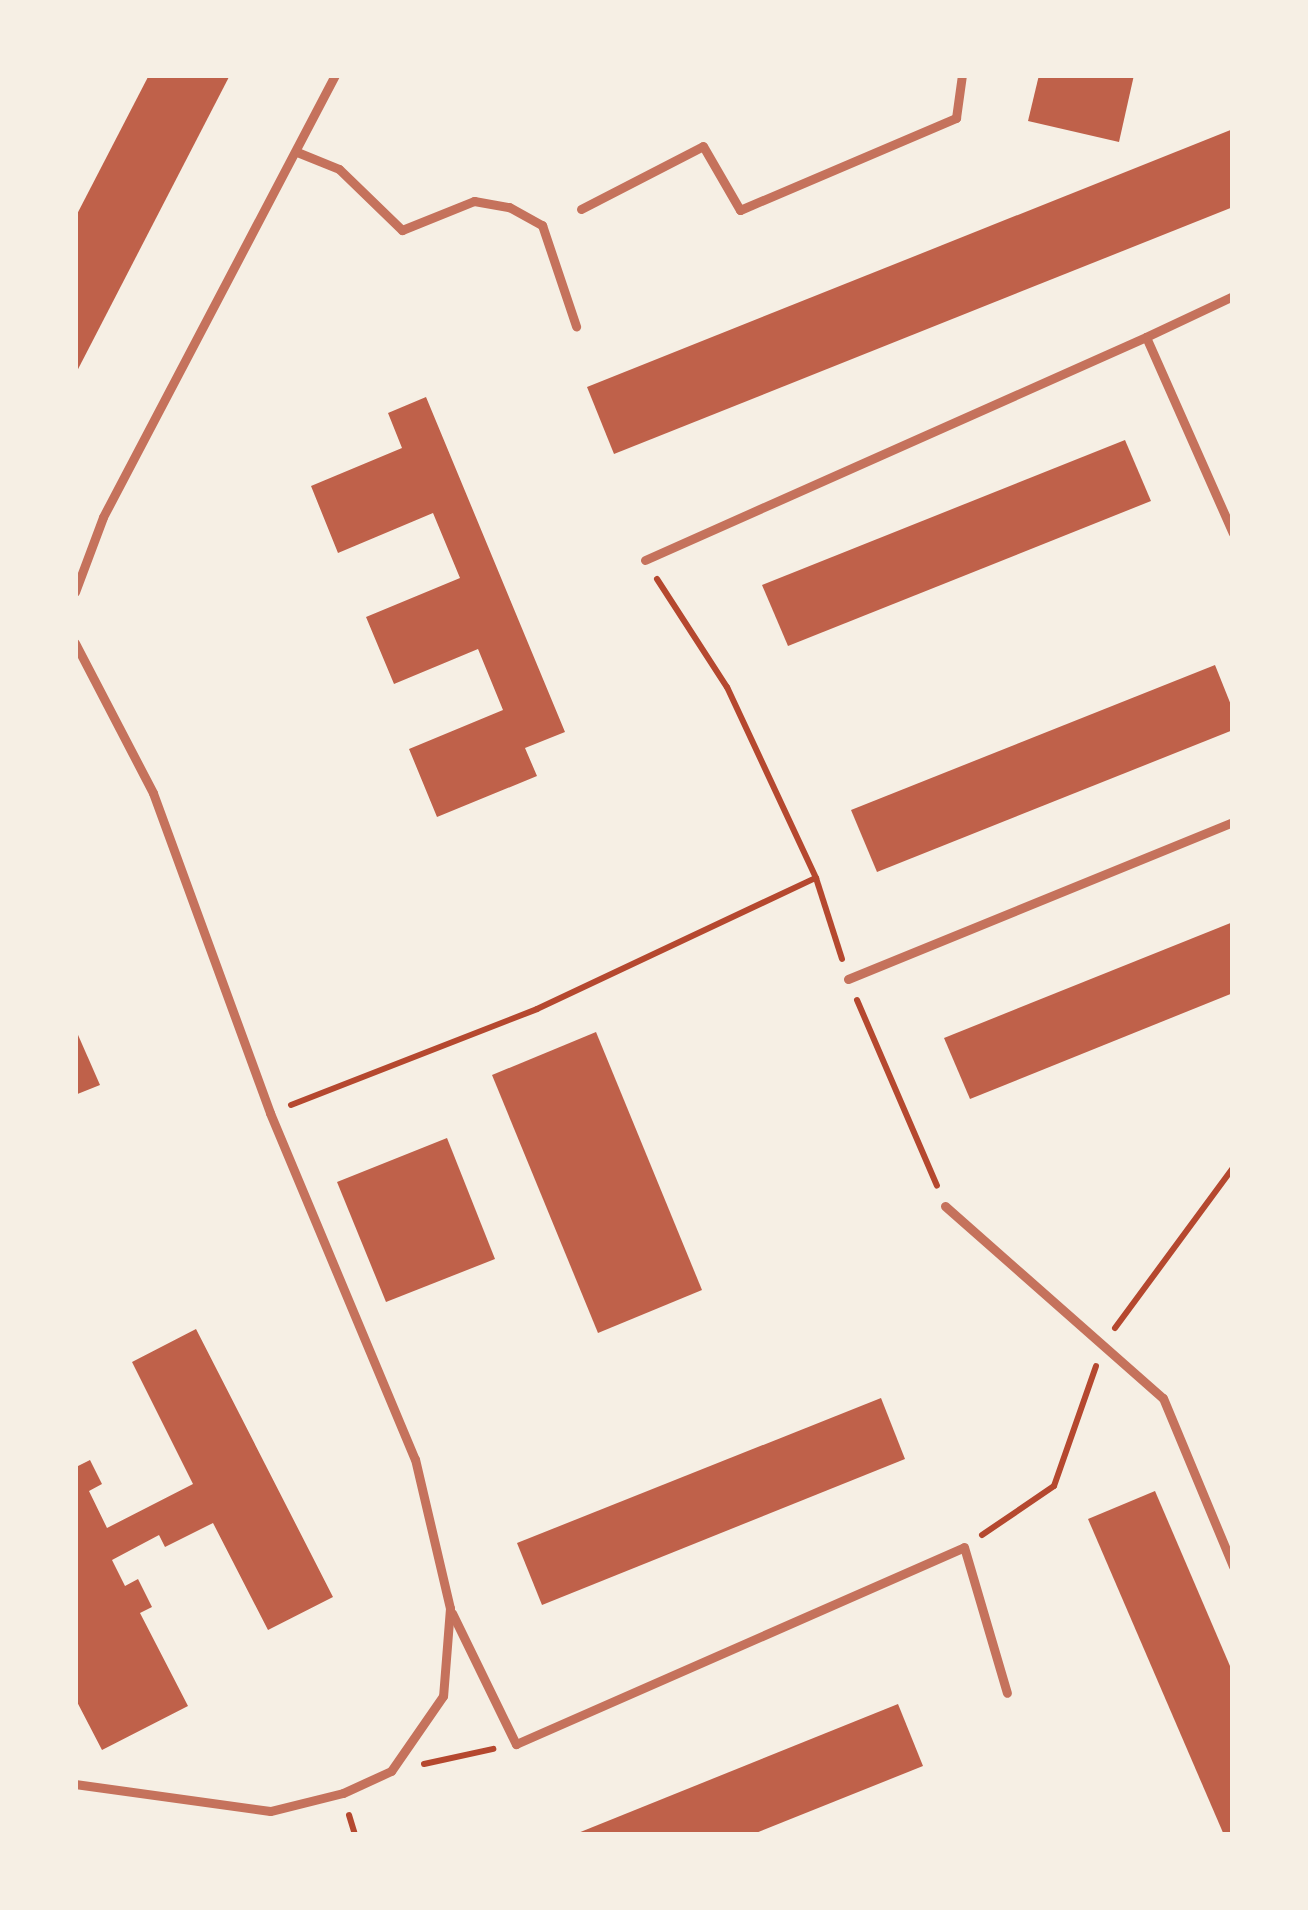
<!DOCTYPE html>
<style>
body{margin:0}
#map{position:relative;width:1308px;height:1910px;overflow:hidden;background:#f6efe4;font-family:"Roboto Condensed",sans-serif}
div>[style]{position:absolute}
.building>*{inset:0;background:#bf614a}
.path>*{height:6px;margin:-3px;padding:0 3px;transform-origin:3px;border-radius:3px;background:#b5482f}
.service>*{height:9px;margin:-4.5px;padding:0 4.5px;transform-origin:4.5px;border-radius:4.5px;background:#c5725c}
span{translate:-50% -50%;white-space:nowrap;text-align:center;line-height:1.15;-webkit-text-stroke:12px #f6efe4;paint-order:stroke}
.frame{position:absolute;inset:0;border:78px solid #f6efe4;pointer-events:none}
</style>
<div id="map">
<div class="building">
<div style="clip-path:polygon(149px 75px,230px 75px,75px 375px,75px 218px)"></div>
<div style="clip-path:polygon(1039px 75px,1134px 75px,1119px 142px,1028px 121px)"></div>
<div style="clip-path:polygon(1233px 129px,1233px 207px,614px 454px,587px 387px)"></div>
<div style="clip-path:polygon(426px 397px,565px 732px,525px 748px,537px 776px,437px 817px,409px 749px,503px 710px,478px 649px,394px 684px,366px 617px,460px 578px,433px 513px,338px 553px,311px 486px,402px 448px,388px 413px)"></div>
<div style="clip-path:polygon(1125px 440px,1151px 501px,788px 646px,762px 585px)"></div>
<div style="clip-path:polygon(1215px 665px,1233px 710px,1233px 730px,877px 872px,851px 810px)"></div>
<div style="clip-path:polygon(1233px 922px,1233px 993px,970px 1099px,944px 1038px)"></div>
<div style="clip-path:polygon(75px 1028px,100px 1085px,75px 1095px)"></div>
<div style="clip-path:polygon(596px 1032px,702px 1290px,598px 1333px,492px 1075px)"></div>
<div style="clip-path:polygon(447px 1138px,495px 1259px,386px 1302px,337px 1182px)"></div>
<div style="clip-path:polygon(196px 1329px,333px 1597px,268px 1630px,213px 1523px,165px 1547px,159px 1535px,112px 1560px,125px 1586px,138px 1579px,152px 1607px,140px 1613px,188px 1706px,102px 1750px,75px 1698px,75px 1460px,78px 1466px,90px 1460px,102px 1484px,89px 1491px,107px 1528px,193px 1484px,132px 1362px)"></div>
<div style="clip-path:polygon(881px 1398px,905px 1459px,542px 1605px,517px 1543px)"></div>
<div style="clip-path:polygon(1155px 1491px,1233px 1673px,1233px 1835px,1224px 1835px,1088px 1519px)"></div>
<div style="clip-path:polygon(898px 1704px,923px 1766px,751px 1835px,573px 1835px)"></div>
</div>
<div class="path">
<div style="left:657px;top:579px;width:129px;rotate:57.1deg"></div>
<div style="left:727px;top:687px;width:211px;rotate:65deg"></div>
<div style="left:816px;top:878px;width:85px;rotate:72.2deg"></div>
<div style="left:857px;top:1000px;width:202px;rotate:66.7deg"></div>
<div style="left:291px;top:1105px;width:264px;rotate:-21.3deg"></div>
<div style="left:537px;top:1009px;width:308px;rotate:-25.2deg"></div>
<div style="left:1115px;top:1328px;width:199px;rotate:-53.6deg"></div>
<div style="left:982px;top:1535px;width:87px;rotate:-34.2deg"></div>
<div style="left:1054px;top:1486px;width:127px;rotate:-70.7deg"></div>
<div style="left:424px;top:1764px;width:71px;rotate:-12.3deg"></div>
<div style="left:349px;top:1815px;width:21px;rotate:73deg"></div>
</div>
<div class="service">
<div style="left:297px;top:152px;width:45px;rotate:22deg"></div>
<div style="left:339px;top:169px;width:88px;rotate:44.1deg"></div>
<div style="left:402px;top:230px;width:78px;rotate:-21.9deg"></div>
<div style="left:474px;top:201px;width:36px;rotate:10deg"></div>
<div style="left:509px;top:207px;width:38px;rotate:29deg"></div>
<div style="left:542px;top:225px;width:107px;rotate:71.4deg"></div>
<div style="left:581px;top:209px;width:137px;rotate:-27.3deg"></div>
<div style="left:703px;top:146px;width:74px;rotate:60deg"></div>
<div style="left:740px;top:210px;width:235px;rotate:-23.1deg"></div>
<div style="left:956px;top:118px;width:43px;rotate:-82.1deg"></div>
<div style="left:1233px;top:296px;width:96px;rotate:154.8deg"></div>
<div style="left:1146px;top:337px;width:214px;rotate:66.1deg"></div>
<div style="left:645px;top:560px;width:548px;rotate:-23.99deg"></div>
<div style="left:75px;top:592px;width:80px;rotate:-69.5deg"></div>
<div style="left:103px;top:517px;width:499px;rotate:-62.3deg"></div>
<div style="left:75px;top:643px;width:169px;rotate:62.5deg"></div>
<div style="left:153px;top:793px;width:341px;rotate:69.9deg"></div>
<div style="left:270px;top:1113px;width:375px;rotate:67.3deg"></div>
<div style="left:415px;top:1459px;width:153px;rotate:76.8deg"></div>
<div style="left:450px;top:1608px;width:88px;rotate:94.5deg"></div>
<div style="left:443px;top:1696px;width:91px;rotate:124.7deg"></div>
<div style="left:391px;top:1771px;width:53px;rotate:155.4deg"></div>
<div style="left:343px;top:1793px;width:75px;rotate:166.1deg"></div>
<div style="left:270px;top:1811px;width:197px;rotate:-172.1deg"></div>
<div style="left:848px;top:979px;width:416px;rotate:-22.2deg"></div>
<div style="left:945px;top:1206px;width:290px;rotate:41.4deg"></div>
<div style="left:1163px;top:1398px;width:182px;rotate:67.4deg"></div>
<div style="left:452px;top:1613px;width:146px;rotate:64deg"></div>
<div style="left:516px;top:1744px;width:489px;rotate:-23.7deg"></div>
<div style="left:964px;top:1547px;width:152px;rotate:73.6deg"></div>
</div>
<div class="frame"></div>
</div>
